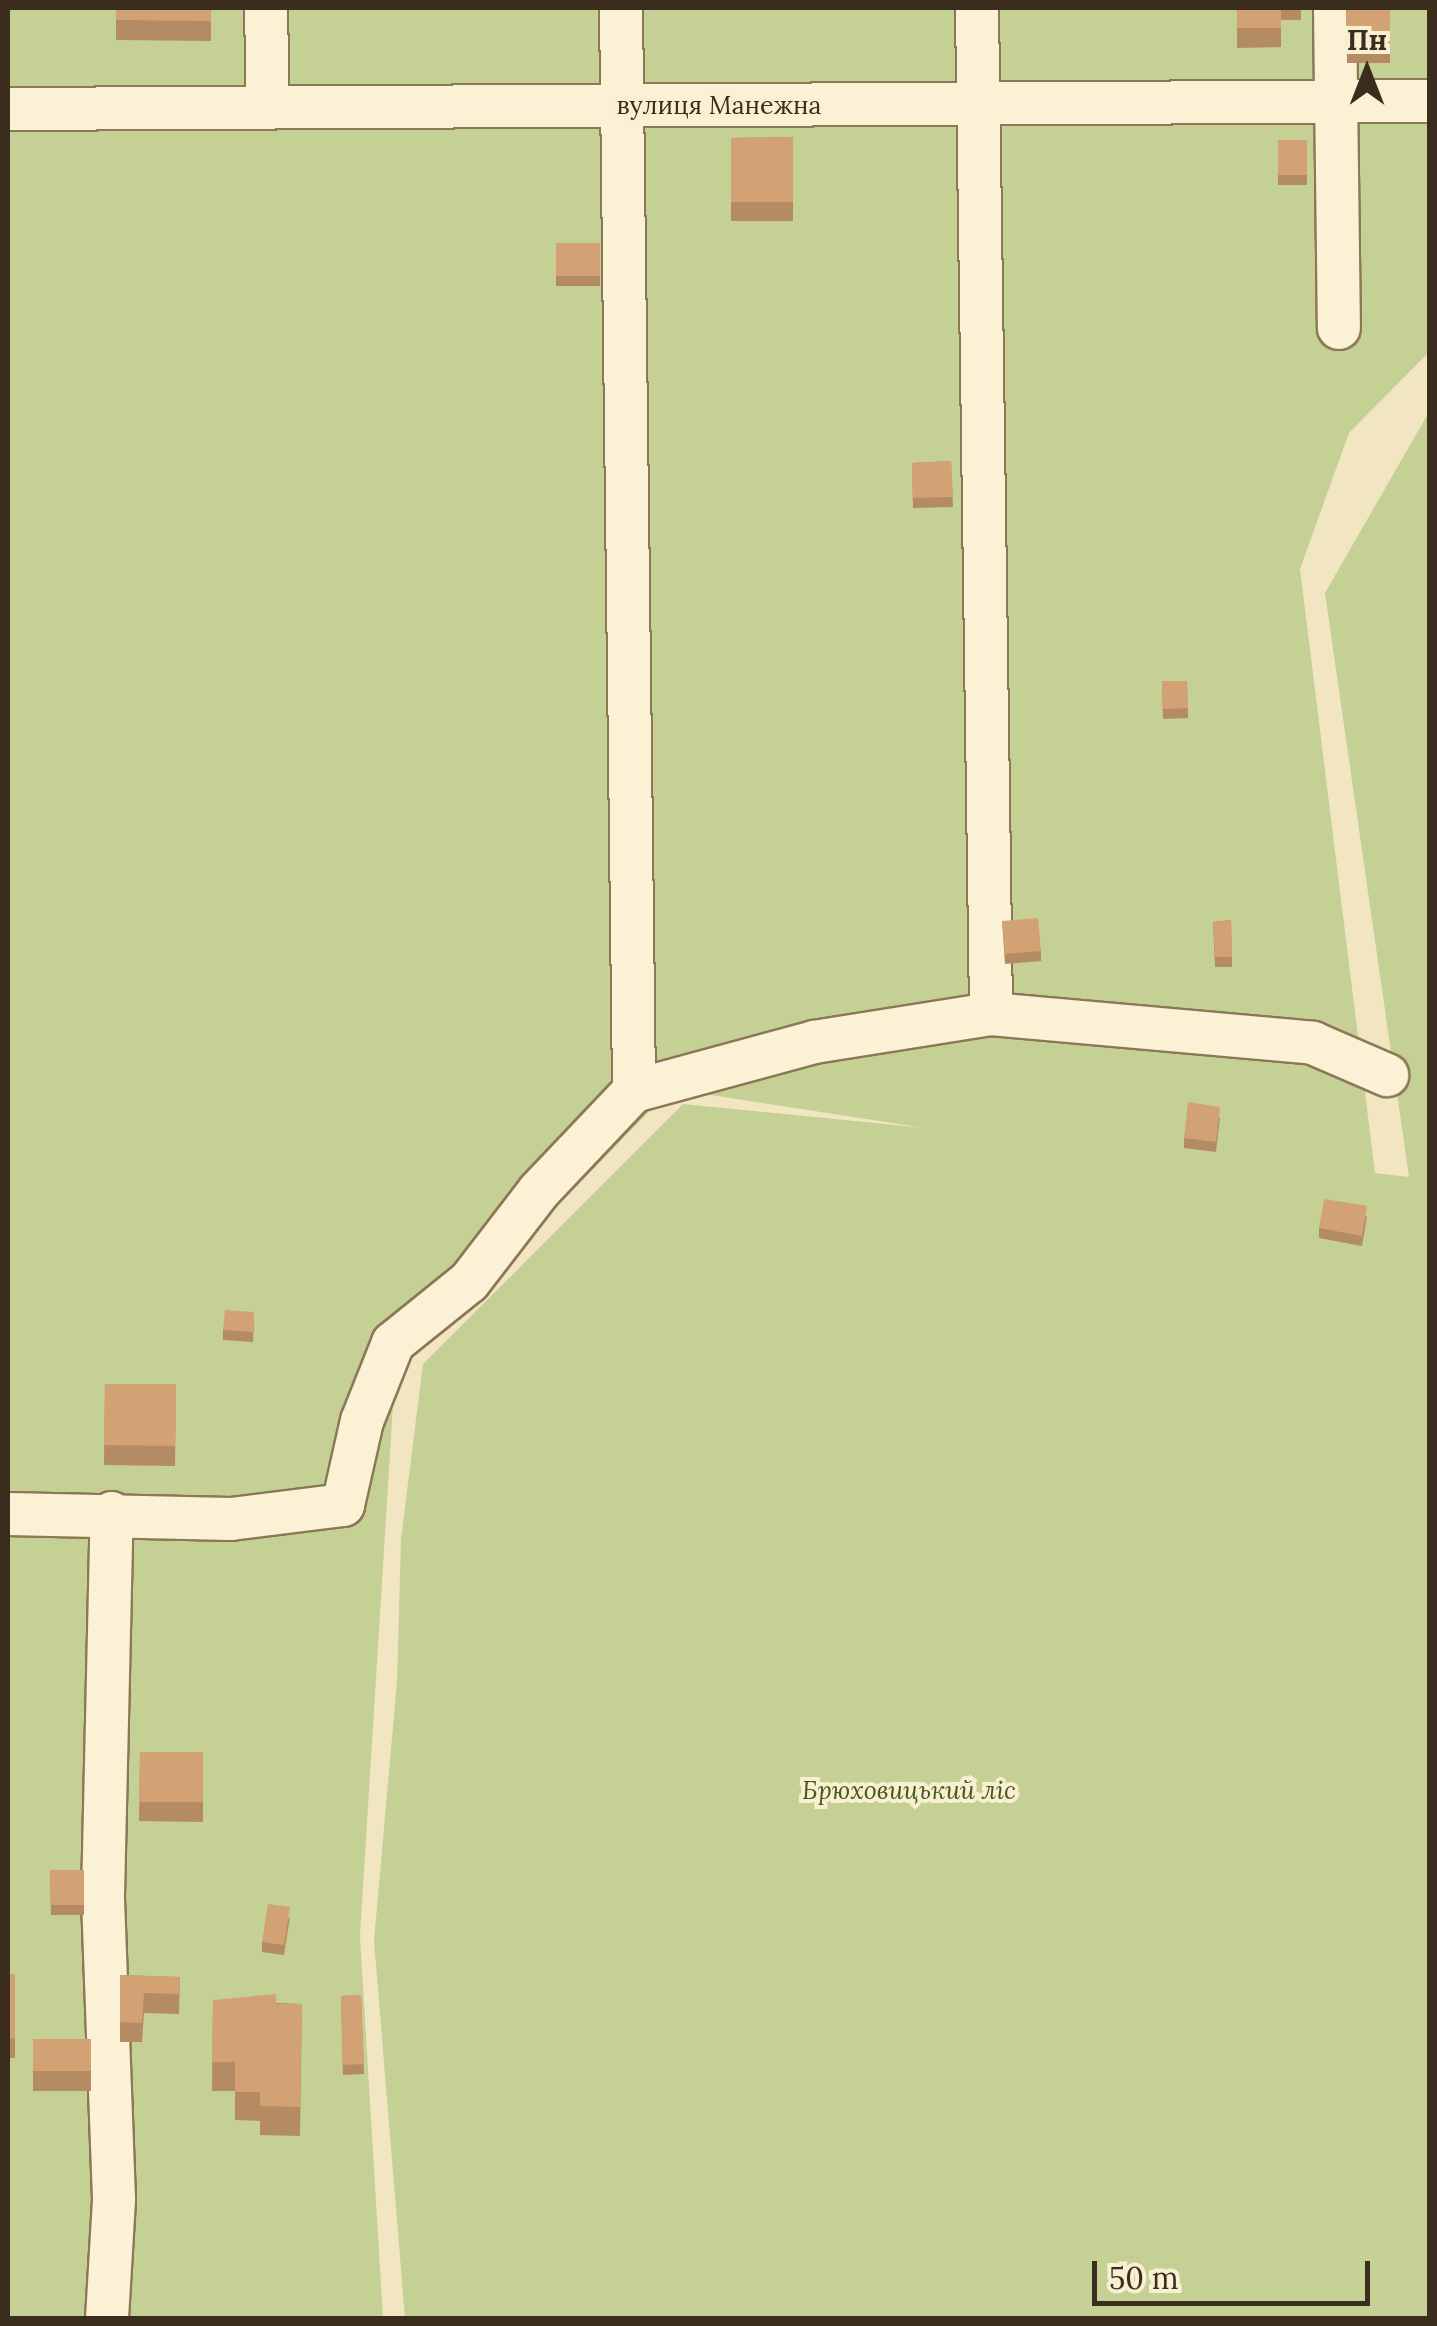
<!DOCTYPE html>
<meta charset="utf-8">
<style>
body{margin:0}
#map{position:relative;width:1437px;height:2326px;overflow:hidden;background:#f1e6c1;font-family:Lora,serif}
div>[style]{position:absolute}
.green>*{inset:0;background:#c5d094}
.roads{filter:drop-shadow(2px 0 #8c7757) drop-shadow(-2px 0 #8c7757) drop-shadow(0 2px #8c7757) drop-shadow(0 -2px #8c7757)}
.minor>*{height:42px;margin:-21px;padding:0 21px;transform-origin:21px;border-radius:21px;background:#fbf2d5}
.wall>*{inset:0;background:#b58b64}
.building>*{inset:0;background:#d2a274}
span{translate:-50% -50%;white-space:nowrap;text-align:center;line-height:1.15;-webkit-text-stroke:8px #f8f0d1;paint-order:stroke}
.street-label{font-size:25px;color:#3b2d1d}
.park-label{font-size:25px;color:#475822;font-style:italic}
.frame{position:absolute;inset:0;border:10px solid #3b2d1d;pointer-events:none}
.north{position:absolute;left:1317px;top:20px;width:100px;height:100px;-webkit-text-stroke:8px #f8f0d1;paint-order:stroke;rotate:0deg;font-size:28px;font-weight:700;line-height:40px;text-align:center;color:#3b2d1d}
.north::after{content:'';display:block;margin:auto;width:35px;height:45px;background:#3b2d1d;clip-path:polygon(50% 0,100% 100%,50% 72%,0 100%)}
.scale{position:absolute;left:1092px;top:2261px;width:278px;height:45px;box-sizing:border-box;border:5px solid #3b2d1d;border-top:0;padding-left:12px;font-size:30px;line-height:35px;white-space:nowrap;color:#3b2d1d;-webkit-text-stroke:8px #f8f0d1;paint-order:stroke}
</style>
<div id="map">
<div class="green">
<div style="clip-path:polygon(8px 8px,1429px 8px,1429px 352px,1349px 433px,1300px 569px,1375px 1173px,1409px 1177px,1325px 593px,1429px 412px,1429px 2318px,405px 2318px,374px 1941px,397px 1681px,401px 1539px,423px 1364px,683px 1104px,925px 1128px,671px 1089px,395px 1373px,360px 1936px,383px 2318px,8px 2318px)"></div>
</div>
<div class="roads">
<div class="minor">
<div style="left:266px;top:8px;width:100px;rotate:88.9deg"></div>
<div style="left:621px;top:8px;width:1083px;rotate:89.31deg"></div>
<div style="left:977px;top:8px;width:1006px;rotate:89.2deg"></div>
<div style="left:1335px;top:8px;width:320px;rotate:89.3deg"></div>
<div style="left:8px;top:109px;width:1422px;rotate:-0.32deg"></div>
<div style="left:8px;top:1514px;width:223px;rotate:1.3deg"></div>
<div style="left:231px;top:1519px;width:113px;rotate:-7.1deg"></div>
<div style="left:343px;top:1505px;width:86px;rotate:-77.3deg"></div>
<div style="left:362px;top:1421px;width:84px;rotate:-68.3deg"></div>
<div style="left:393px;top:1343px;width:97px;rotate:-38.8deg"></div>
<div style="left:469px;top:1282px;width:115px;rotate:-52.4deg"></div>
<div style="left:539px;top:1191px;width:138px;rotate:-46.5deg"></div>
<div style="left:634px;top:1091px;width:187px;rotate:-15.2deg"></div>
<div style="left:814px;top:1042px;width:179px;rotate:-9deg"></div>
<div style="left:991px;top:1014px;width:323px;rotate:5.1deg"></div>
<div style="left:1313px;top:1043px;width:81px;rotate:23.4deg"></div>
<div style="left:107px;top:2318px;width:119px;rotate:-86.6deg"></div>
<div style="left:114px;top:2199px;width:303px;rotate:-92.1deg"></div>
<div style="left:103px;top:1896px;width:383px;rotate:-88.7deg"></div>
</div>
</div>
<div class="wall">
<div style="clip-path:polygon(116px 8px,211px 8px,211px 41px,116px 40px)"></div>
<div style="clip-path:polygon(1237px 8px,1301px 8px,1301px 20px,1281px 20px,1281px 47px,1237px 48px)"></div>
<div style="clip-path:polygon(1346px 8px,1390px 8px,1390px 63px,1347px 63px)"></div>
<div style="clip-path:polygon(793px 137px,793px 221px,731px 221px,731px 138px)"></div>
<div style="clip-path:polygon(1278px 140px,1307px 140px,1307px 185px,1278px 185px)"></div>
<div style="clip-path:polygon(556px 243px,600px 243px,600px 286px,556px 286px)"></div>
<div style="clip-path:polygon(951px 461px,953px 507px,913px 508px,912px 463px)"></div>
<div style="clip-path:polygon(1162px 681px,1187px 681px,1188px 718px,1163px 719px)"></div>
<div style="clip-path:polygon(1231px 920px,1232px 967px,1215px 967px,1213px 922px)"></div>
<div style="clip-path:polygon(1002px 921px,1041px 951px,1041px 961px,1005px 964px)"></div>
<div style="clip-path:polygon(1220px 1117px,1216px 1152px,1184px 1148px,1184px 1138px)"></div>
<div style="clip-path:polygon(1367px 1216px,1362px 1246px,1319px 1238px,1319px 1228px)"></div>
<div style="clip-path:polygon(254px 1322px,253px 1342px,223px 1340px,223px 1330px)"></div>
<div style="clip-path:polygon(105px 1384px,176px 1384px,175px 1466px,104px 1465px)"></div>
<div style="clip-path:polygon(140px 1752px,203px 1752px,203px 1822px,139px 1821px)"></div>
<div style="clip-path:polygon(50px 1870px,84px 1870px,84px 1915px,51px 1915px)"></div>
<div style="clip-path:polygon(290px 1917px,284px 1955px,262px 1952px,262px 1942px)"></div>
<div style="clip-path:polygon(8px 1974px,15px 1974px,15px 2058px,8px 2058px)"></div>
<div style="clip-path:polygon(120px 1975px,180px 1977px,179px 2014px,144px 2013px,142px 2042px,120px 2042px)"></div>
<div style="clip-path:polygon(361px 1995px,364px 2074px,343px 2075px,341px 1996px)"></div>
<div style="clip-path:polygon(213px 2000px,302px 2004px,300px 2136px,260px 2135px,260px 2121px,235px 2120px,235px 2091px,212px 2091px)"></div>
<div style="clip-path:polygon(33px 2039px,91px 2039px,91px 2091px,33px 2091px)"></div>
</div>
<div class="building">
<div style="clip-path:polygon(116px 8px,211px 8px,211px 21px,116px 20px)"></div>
<div style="clip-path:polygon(1237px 8px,1281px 8px,1281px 28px,1237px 28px)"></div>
<div style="clip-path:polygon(1346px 8px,1390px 8px,1390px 44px,1347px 44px)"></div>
<div style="clip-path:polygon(793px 137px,793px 202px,731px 202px,731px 138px)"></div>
<div style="clip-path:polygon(1278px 140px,1307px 140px,1307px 175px,1278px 175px)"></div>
<div style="clip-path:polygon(556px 243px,600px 243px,600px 276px,556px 276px)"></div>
<div style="clip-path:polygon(951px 461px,953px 497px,913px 498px,912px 463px)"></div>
<div style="clip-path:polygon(1162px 681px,1187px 681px,1188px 708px,1163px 709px)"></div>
<div style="clip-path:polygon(1038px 918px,1041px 951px,1005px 954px,1002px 921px)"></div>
<div style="clip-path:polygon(1231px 920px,1232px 957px,1215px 957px,1213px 922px)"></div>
<div style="clip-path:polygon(1188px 1102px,1220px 1107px,1216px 1142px,1184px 1138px)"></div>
<div style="clip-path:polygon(1324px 1199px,1367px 1206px,1362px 1236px,1319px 1228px)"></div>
<div style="clip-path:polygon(225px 1310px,254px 1312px,253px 1332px,223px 1330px)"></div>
<div style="clip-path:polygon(105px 1384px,176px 1384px,175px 1446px,104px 1445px)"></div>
<div style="clip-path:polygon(140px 1752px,203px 1752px,203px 1802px,139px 1802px)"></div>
<div style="clip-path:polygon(50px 1870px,84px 1870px,84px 1905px,51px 1905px)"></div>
<div style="clip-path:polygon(268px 1904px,290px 1907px,284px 1945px,262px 1942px)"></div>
<div style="clip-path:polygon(8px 1974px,15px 1974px,15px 2038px,8px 2039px)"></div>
<div style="clip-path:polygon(120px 1975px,180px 1977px,179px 1994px,144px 1993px,142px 2023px,120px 2022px)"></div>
<div style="clip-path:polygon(276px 1994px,276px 2004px,302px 2004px,300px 2107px,260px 2106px,260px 2092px,235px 2092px,235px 2062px,212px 2062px,213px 2000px)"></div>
<div style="clip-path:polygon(361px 1995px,364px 2064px,343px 2065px,341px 1996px)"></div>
<div style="clip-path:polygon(33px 2039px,91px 2039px,91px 2071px,33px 2071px)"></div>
</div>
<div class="street-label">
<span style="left:719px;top:105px">вулиця Манежна</span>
</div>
<div class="park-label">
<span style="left:909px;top:1790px">Брюховицький ліс</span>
</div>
<div class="frame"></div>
<div class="north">Пн</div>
<div class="scale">50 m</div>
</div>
